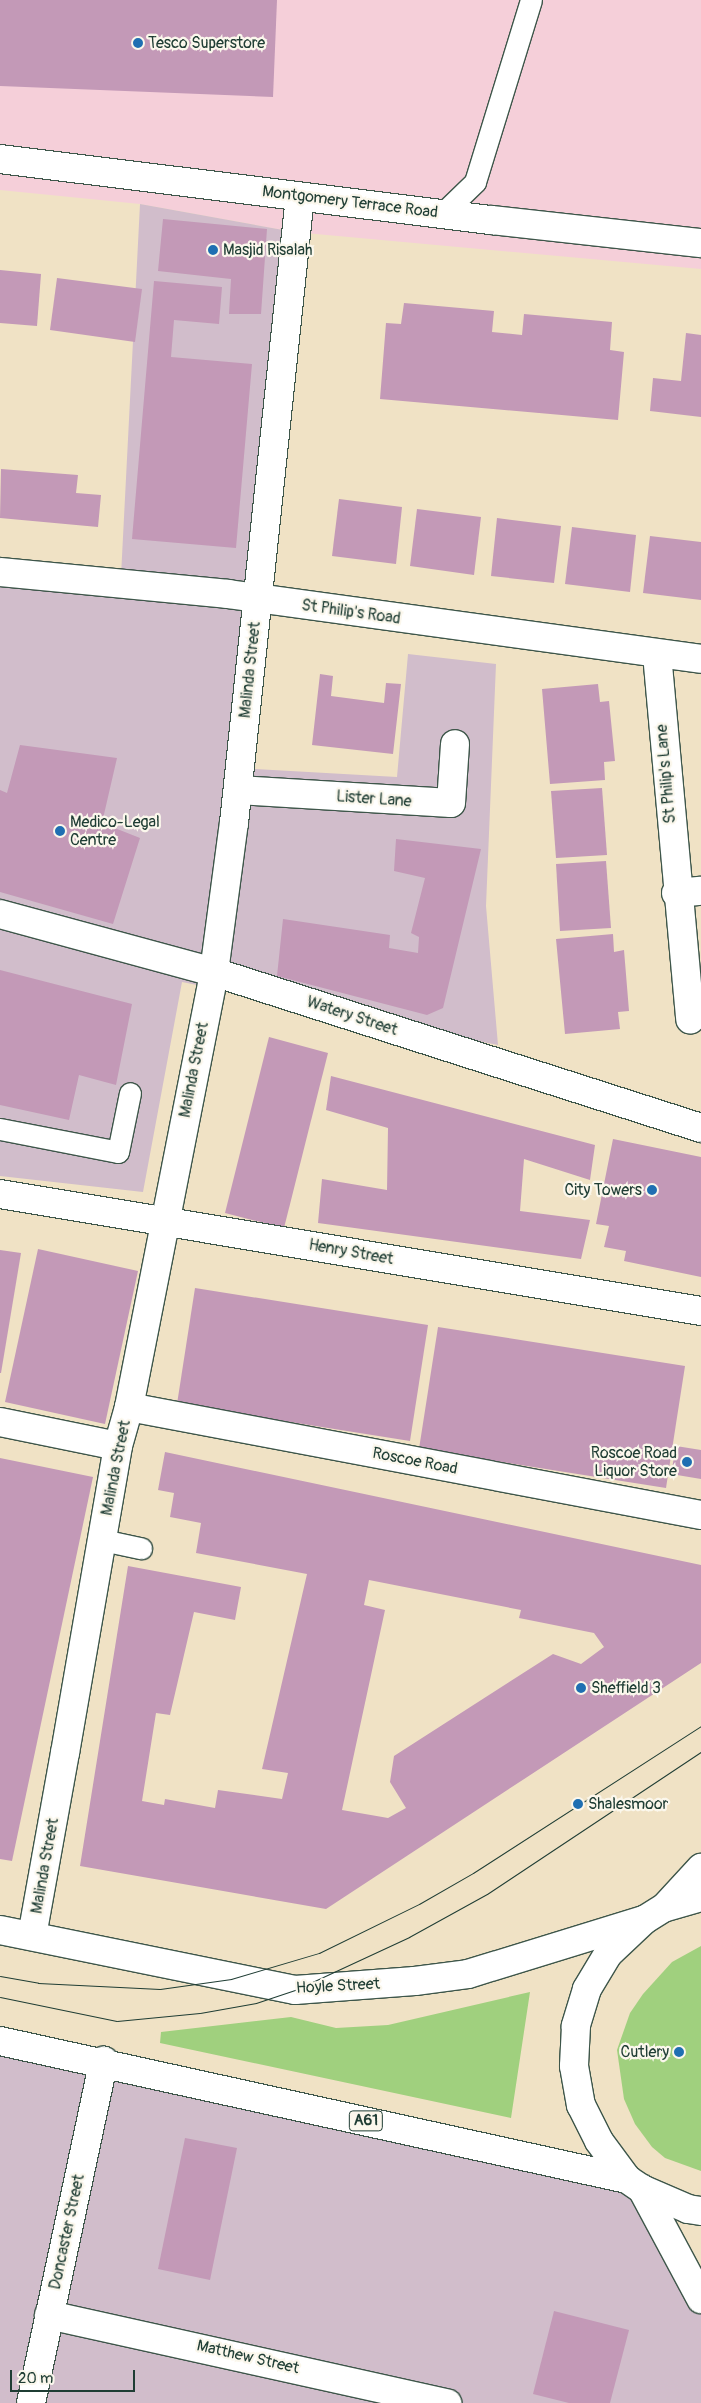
<!DOCTYPE html>
<style>
body{margin:0}
#map{position:relative;width:701px;height:2403px;overflow:hidden;background:#f0e2c5;font-family:Pangolin,sans-serif}
div>[style]{position:absolute}
.built>*{inset:0;background:#f5cfd9}
.industrial>*{inset:0;background:#d1bdcb}
.green>*{inset:0;background:#a0d07e}
.building>*{inset:0;background:#c399b7}
.roads{filter:drop-shadow(1px 0 #3e564a) drop-shadow(-1px 0 #3e564a) drop-shadow(0 1px #3e564a) drop-shadow(0 -1px #3e564a)}
.service>*{height:21px;margin:-10.5px;padding:0 10.5px;transform-origin:10.5px;border-radius:10.5px;background:#fff}
.pedestrian>*{height:28px;margin:-14px;padding:0 14px;transform-origin:14px;border-radius:14px;background:#fff}
.minor>*{height:28px;margin:-14px;padding:0 14px;transform-origin:14px;border-radius:14px;background:#fff}
.tertiary>*{height:28px;margin:-14px;padding:0 14px;transform-origin:14px;border-radius:14px;background:#fff}
.trunk>*{height:28px;margin:-14px;padding:0 14px;transform-origin:14px;border-radius:14px;background:#fff}
.tram>*{height:1px;margin:-0.5px;padding:0 0.5px;transform-origin:0.5px;border-radius:0.5px;background:#1f3d34}
.dots>*{width:14px;height:14px;translate:-50% -50%;box-sizing:border-box;border:2px solid #fbf7ec;border-radius:50%}
span{translate:-50% -50%;white-space:nowrap;text-align:center;line-height:1.15;-webkit-text-stroke:4.5px #fbf7ec;paint-order:stroke}
.shield-label span{padding:1px 4px;background:#fbf7ec;border:1px solid;border-radius:4px;-webkit-text-stroke-width:0}
.shield-label{font-size:15px;color:#1f3d34;font-weight:700}
.poi-label{font-size:16px;color:#1f3d34}
.left{translate:0 -50%;text-align:left}
.right{translate:-100% -50%;text-align:right}
.street-label{font-size:16px;color:#1f3d34}
.scale{position:absolute;left:10px;top:2370px;width:125px;height:22px;box-sizing:border-box;border:2px solid #1f3d34;border-top:0;padding-left:6px;font-size:15px;line-height:18px;white-space:nowrap;color:#1f3d34;-webkit-text-stroke:4px #fbf7ec;paint-order:stroke}
</style>
<div id="map">
<div class="built">
<div style="clip-path:polygon(0 0,701px 0,701px 269px,294px 232px,140px 204px,0 190px)"></div>
</div>
<div class="industrial">
<div style="clip-path:polygon(140px 204px,294px 232px,255px 769px,397px 777px,408px 654px,496px 664px,486px 906px,498px 1045px,182px 982px,143px 1192px,0 1176px,0 565px,121px 576px)"></div>
<div style="clip-path:polygon(0 2041px,627px 2179px,701px 2299px,701px 2403px,0 2403px)"></div>
</div>
<div class="green">
<div style="clip-path:polygon(701px 1946px,701px 2171px,665px 2158px,652px 2147px,635px 2124px,624px 2099px,617px 2050px,630px 2013px,643px 1994px,672px 1962px)"></div>
<div style="clip-path:polygon(530px 1992px,511px 2118px,160px 2043px,161px 2032px,291px 2017px,336px 2028px,388px 2025px)"></div>
</div>
<div class="building">
<div style="clip-path:polygon(0 0,277px 0,273px 97px,0 86px)"></div>
<div style="clip-path:polygon(163px 219px,267px 229px,261px 314px,229px 314px,231px 279px,158px 271px)"></div>
<div style="clip-path:polygon(0 270px,41px 274px,37px 326px,0 323px)"></div>
<div style="clip-path:polygon(57px 278px,142px 289px,135px 342px,50px 330px)"></div>
<div style="clip-path:polygon(154px 281px,222px 287px,219px 324px,174px 320px,171px 357px,252px 364px,236px 548px,132px 539px)"></div>
<div style="clip-path:polygon(404px 303px,494px 311px,492px 332px,522px 335px,524px 314px,612px 322px,610px 350px,624px 352px,618px 420px,380px 399px,386px 323px,401px 324px)"></div>
<div style="clip-path:polygon(686px 333px,701px 335px,701px 417px,650px 411px,653px 378px,681px 381px)"></div>
<div style="clip-path:polygon(1px 469px,78px 475px,76px 493px,101px 495px,98px 527px,0 518px)"></div>
<div style="clip-path:polygon(339px 499px,402px 507px,396px 564px,332px 556px)"></div>
<div style="clip-path:polygon(417px 509px,481px 517px,474px 575px,410px 566px)"></div>
<div style="clip-path:polygon(497px 518px,561px 526px,554px 583px,491px 576px)"></div>
<div style="clip-path:polygon(572px 527px,636px 535px,630px 592px,565px 584px)"></div>
<div style="clip-path:polygon(650px 536px,701px 542px,701px 600px,643px 593px)"></div>
<div style="clip-path:polygon(320px 674px,333px 676px,331px 696px,384px 703px,386px 683px,401px 684px,393px 754px,312px 745px)"></div>
<div style="clip-path:polygon(598px 684px,600px 702px,609px 701px,615px 761px,604px 762px,605px 780px,550px 784px,542px 689px)"></div>
<div style="clip-path:polygon(20px 745px,117px 758px,102px 823px,140px 838px,113px 924px,0 892px,0 790px,7px 793px)"></div>
<div style="clip-path:polygon(602px 788px,607px 855px,556px 858px,551px 791px)"></div>
<div style="clip-path:polygon(396px 839px,481px 849px,443px 1008px,427px 1015px,277px 976px,283px 919px,390px 935px,389px 948px,418px 953px,419px 937px,411px 933px,425px 878px,394px 871px)"></div>
<div style="clip-path:polygon(606px 861px,611px 928px,560px 931px,556px 864px)"></div>
<div style="clip-path:polygon(613px 934px,614px 952px,624px 950px,629px 1011px,618px 1012px,620px 1029px,565px 1034px,556px 939px)"></div>
<div style="clip-path:polygon(0 970px,132px 1004px,116px 1085px,79px 1075px,69px 1120px,0 1105px)"></div>
<div style="clip-path:polygon(269px 1037px,328px 1053px,284px 1228px,225px 1213px)"></div>
<div style="clip-path:polygon(331px 1076px,595px 1145px,590px 1180px,524px 1159px,520px 1211px,590px 1220px,581px 1259px,318px 1223px,322px 1179px,387px 1190px,388px 1128px,326px 1110px)"></div>
<div style="clip-path:polygon(613px 1139px,701px 1157px,701px 1277px,624px 1261px,626px 1251px,604px 1247px,609px 1226px,596px 1224px)"></div>
<div style="clip-path:polygon(38px 1249px,138px 1271px,105px 1424px,5px 1402px)"></div>
<div style="clip-path:polygon(0 1250px,21px 1253px,1px 1373px,0 1373px)"></div>
<div style="clip-path:polygon(195px 1288px,428px 1325px,410px 1441px,177px 1404px)"></div>
<div style="clip-path:polygon(438px 1327px,685px 1366px,666px 1488px,419px 1449px)"></div>
<div style="clip-path:polygon(676px 1446px,701px 1450px,701px 1479px,671px 1474px)"></div>
<div style="clip-path:polygon(evenodd,165px 1452px,701px 1565px,701px 1663px,326px 1909px,80px 1866px,128px 1566px,241px 1587px,235px 1620px,194px 1612px,170px 1715px,156px 1713px,142px 1801px,164px 1805px,165px 1799px,215px 1808px,218px 1790px,282px 1799px,288px 1773px,262px 1769px,307px 1574px,196px 1553px,201px 1523px,170px 1517px,174px 1493px,158px 1490px,165px 1452px,369px 1580px,521px 1610px,519px 1618px,594px 1633px,604px 1647px,581px 1664px,553px 1654px,394px 1756px,390px 1782px,406px 1808px,388px 1818px,342px 1810px,385px 1610px,364px 1605px,369px 1580px)"></div>
<div style="clip-path:polygon(0 1458px,93px 1477px,12px 1861px,0 1859px)"></div>
<div style="clip-path:polygon(185px 2138px,237px 2148px,210px 2280px,158px 2269px)"></div>
<div style="clip-path:polygon(554px 2311px,629px 2330px,610px 2403px,569px 2403px,533px 2394px)"></div>
</div>
<div class="roads">
<div class="service">
<div style="left:442px;top:214px;width:46px;rotate:-44.1deg"></div>
<div style="left:475px;top:182px;width:190px;rotate:-72.9deg"></div>
<div style="left:0;top:1129px;width:120px;rotate:11deg"></div>
<div style="left:118px;top:1152px;width:60px;rotate:-78.5deg"></div>
<div style="left:102px;top:1540px;width:40px;rotate:12deg"></div>
</div>
<div class="pedestrian">
<div style="left:32px;top:1936px;width:186px;rotate:-79.8deg"></div>
</div>
<div class="minor">
<div style="left:0;top:572px;width:229px;rotate:5.5deg"></div>
<div style="left:228px;top:594px;width:477px;rotate:7.8deg"></div>
<div style="left:657px;top:654px;width:367px;rotate:84.8deg"></div>
<div style="left:238px;top:790px;width:213px;rotate:3.5deg"></div>
<div style="left:451px;top:803px;width:59px;rotate:-86.1deg"></div>
<div style="left:676px;top:893px;width:25px;rotate:-5deg"></div>
<div style="left:0;top:914px;width:222px;rotate:15.2deg"></div>
<div style="left:214px;top:972px;width:511px;rotate:17.76deg"></div>
<div style="left:0;top:1194px;width:711px;rotate:9.48deg"></div>
<div style="left:129px;top:1407px;width:582px;rotate:10.69deg"></div>
<div style="left:0;top:1422px;width:120px;rotate:11.5deg"></div>
<div style="left:65px;top:1753px;width:312px;rotate:-80.2deg"></div>
<div style="left:118px;top:1446px;width:41px;rotate:-74.2deg"></div>
<div style="left:129px;top:1407px;width:443px;rotate:-78.9deg"></div>
<div style="left:214px;top:972px;width:150px;rotate:-82.4deg"></div>
<div style="left:234px;top:823px;width:630px;rotate:-83.99deg"></div>
<div style="left:49px;top:2315px;width:408px;rotate:12.5deg"></div>
<div style="left:31px;top:2403px;width:350px;rotate:-78deg"></div>
</div>
<div class="tertiary">
<div style="left:0;top:159px;width:496px;rotate:7.1deg"></div>
<div style="left:492px;top:220px;width:210px;rotate:6.3deg"></div>
</div>
<div class="trunk">
<div style="left:701px;top:1897px;width:37px;rotate:164deg"></div>
<div style="left:665px;top:1907px;width:25px;rotate:148deg"></div>
<div style="left:644px;top:1920px;width:50px;rotate:136.6deg"></div>
<div style="left:608px;top:1954px;width:41px;rotate:121deg"></div>
<div style="left:587px;top:1989px;width:39px;rotate:107deg"></div>
<div style="left:576px;top:2026px;width:40px;rotate:92.9deg"></div>
<div style="left:574px;top:2066px;width:40px;rotate:80deg"></div>
<div style="left:581px;top:2105px;width:40px;rotate:63.4deg"></div>
<div style="left:599px;top:2141px;width:47px;rotate:53.6deg"></div>
<div style="left:627px;top:2179px;width:18px;rotate:34deg"></div>
<div style="left:642px;top:2189px;width:50px;rotate:23.5deg"></div>
<div style="left:688px;top:2209px;width:13px;rotate:9deg"></div>
<div style="left:666px;top:1906px;width:52px;rotate:-47.4deg"></div>
<div style="left:0;top:1930px;width:301px;rotate:11.5deg"></div>
<div style="left:295px;top:1990px;width:120px;rotate:-4.3deg"></div>
<div style="left:415px;top:1981px;width:53px;rotate:-7.5deg"></div>
<div style="left:468px;top:1974px;width:184px;rotate:-17.1deg"></div>
<div style="left:0;top:2041px;width:642px;rotate:12.41deg"></div>
<div style="left:642px;top:2189px;width:125px;rotate:61.8deg"></div>
</div>
</div>
<div class="tram">
<div style="left:0;top:1976px;width:39px;rotate:10deg"></div>
<div style="left:38px;top:1983px;width:122px;rotate:2.8deg"></div>
<div style="left:160px;top:1989px;width:72px;rotate:-8deg"></div>
<div style="left:231px;top:1979px;width:92px;rotate:-16.5deg"></div>
<div style="left:319px;top:1953px;width:111px;rotate:-26.1deg"></div>
<div style="left:419px;top:1904px;width:62px;rotate:-29.9deg"></div>
<div style="left:473px;top:1873px;width:271px;rotate:-32.8deg"></div>
<div style="left:0;top:1997px;width:119px;rotate:11.6deg"></div>
<div style="left:117px;top:2021px;width:83px;rotate:-5.5deg"></div>
<div style="left:200px;top:2013px;width:57px;rotate:-10.1deg"></div>
<div style="left:256px;top:2003px;width:41px;rotate:-18.4deg"></div>
<div style="left:295px;top:1990px;width:126px;rotate:-24.9deg"></div>
<div style="left:409px;top:1937px;width:89px;rotate:-28.9deg"></div>
<div style="left:487px;top:1894px;width:257px;rotate:-33.6deg"></div>
</div>
<div class="dots">
<div style="left:138px;top:43px;background:#1f6fb2"></div>
<div style="left:213px;top:250px;background:#1f6fb2"></div>
<div style="left:60px;top:831px;background:#1f6fb2"></div>
<div style="left:652px;top:1190px;background:#1f6fb2"></div>
<div style="left:687px;top:1462px;background:#1f6fb2"></div>
<div style="left:581px;top:1688px;background:#1f6fb2"></div>
<div style="left:578px;top:1804px;background:#1f6fb2"></div>
<div style="left:679px;top:2052px;background:#1f6fb2"></div>
</div>
<div class="shield-label">
<span style="left:366px;top:2121px">A61</span>
</div>
<div class="poi-label">
<span class="left" style="left:148px;top:43px">Tesco Superstore</span>
<span class="left" style="left:223px;top:250px">Masjid Risalah</span>
<span class="left" style="left:70px;top:831px">Medico-Legal<br>Centre</span>
<span class="right" style="left:642px;top:1190px">City Towers</span>
<span class="right" style="left:677px;top:1462px">Roscoe Road<br>Liquor Store</span>
<span class="left" style="left:591px;top:1688px">Sheffield 3</span>
<span class="left" style="left:588px;top:1804px">Shalesmoor</span>
<span class="right" style="left:669px;top:2052px">Cutlery</span>
</div>
<div class="street-label">
<span style="left:350px;top:202px;rotate:7deg">Montgomery Terrace Road</span>
<span style="left:351px;top:612px;rotate:8deg">St Philip's Road</span>
<span style="left:250px;top:670px;rotate:-84deg">Malinda Street</span>
<span style="left:666px;top:774px;rotate:-95deg">St Philip's Lane</span>
<span style="left:374px;top:799px;rotate:4deg">Lister Lane</span>
<span style="left:352px;top:1016px;rotate:18deg">Watery Street</span>
<span style="left:194px;top:1070px;rotate:-79deg">Malinda Street</span>
<span style="left:351px;top:1252px;rotate:10deg">Henry Street</span>
<span style="left:415px;top:1461px;rotate:11deg">Roscoe Road</span>
<span style="left:116px;top:1468px;rotate:-79deg">Malinda Street</span>
<span style="left:45px;top:1866px;rotate:-80deg">Malinda Street</span>
<span style="left:338px;top:1986px;rotate:-3deg">Hoyle Street</span>
<span style="left:67px;top:2232px;rotate:-78deg">Doncaster Street</span>
<span style="left:248px;top:2357px;rotate:13deg">Matthew Street</span>
</div>
<div class="scale">20 m</div>
</div>
